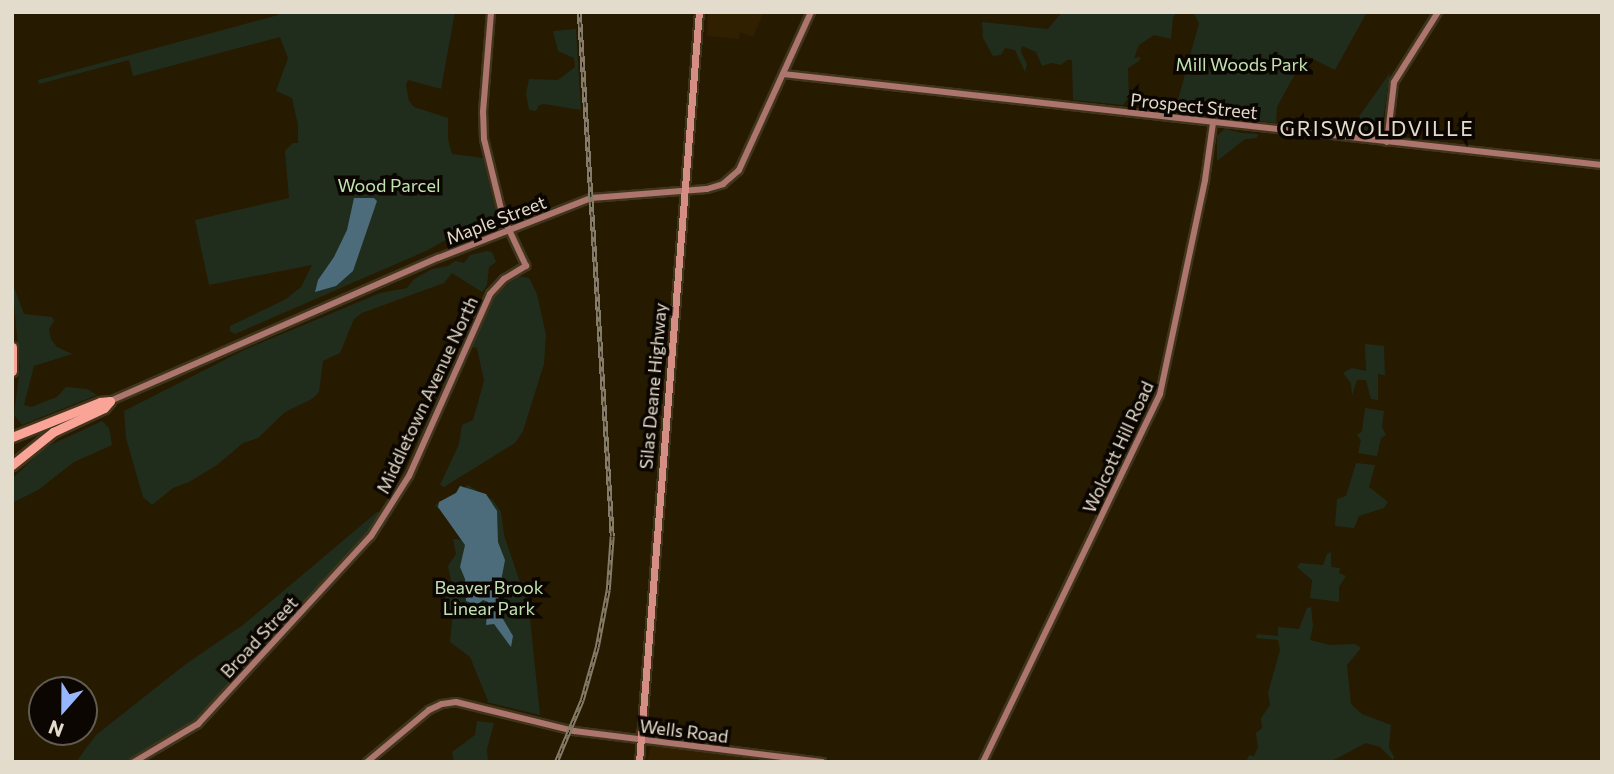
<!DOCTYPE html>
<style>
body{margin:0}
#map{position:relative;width:1614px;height:774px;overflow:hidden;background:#261a00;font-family:Commissioner,sans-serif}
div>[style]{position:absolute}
.built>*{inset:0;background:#302000}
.green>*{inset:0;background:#212d1c}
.water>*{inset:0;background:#4c6c7b}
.roads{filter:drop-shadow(2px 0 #40351c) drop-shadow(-2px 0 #40351c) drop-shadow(0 2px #40351c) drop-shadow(0 -2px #40351c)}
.secondary>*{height:6px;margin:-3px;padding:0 3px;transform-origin:3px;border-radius:3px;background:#ac756d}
.primary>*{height:7px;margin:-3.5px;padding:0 3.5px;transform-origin:3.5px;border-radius:3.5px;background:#d58e83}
.highway>*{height:9px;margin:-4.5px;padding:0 4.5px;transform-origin:4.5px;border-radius:4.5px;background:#faa497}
.rail>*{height:4.5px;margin-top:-2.25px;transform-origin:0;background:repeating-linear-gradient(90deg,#0b0601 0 5px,#857b66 0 10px);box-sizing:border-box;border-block:2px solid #857b66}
span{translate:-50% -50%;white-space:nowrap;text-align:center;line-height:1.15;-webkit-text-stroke:7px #0b0601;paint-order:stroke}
.park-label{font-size:18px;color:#c1e3b2}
.street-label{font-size:18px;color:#e3dbcb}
.quarter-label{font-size:21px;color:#e3dbcb;letter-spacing:2px}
.frame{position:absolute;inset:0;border:14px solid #e3dbcb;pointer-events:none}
.north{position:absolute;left:28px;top:676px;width:70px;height:70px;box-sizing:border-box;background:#0b0601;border:2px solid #615b52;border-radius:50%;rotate:201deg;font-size:19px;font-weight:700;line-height:28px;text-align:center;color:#e3dbcb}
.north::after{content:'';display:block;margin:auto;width:24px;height:32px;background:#97b6fd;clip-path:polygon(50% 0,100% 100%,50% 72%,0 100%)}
</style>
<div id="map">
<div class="built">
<div style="clip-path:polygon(708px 12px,764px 12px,753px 37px,740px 32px,739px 39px,707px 36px)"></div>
<div style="clip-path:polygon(651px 746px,765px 758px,764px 762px,647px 762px)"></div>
</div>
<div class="green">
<div style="clip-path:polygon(278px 12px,455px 12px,441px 89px,408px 80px,406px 85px,409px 101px,414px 107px,448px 118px,448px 139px,452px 154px,483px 158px,496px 213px,490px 222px,477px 229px,449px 238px,428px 250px,235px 334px,230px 331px,230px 326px,286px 299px,301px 287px,312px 265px,209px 285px,195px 220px,289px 198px,285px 151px,293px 143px,298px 143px,298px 125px,292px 98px,276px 91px,288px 58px,280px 37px,133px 76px,129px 60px,39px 84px,38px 80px,278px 15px)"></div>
<div style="clip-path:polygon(1062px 12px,1177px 12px,1173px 17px,1171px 39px,1154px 35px,1139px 45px,1134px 58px,1141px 57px,1139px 61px,1128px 68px,1129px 97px,1123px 105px,1073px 100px,1072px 60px,1067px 60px,1061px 65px,1051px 63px,1042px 66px,1036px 52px,1022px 46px,1021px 52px,1027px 64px,1025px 72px,1015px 50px,1005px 48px,1001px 55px,993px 56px,983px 38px,982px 22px,1048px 29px)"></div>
<div style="clip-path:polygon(1193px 12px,1367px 12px,1335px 70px,1305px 55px,1277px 107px,1276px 123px,1175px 111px,1199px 23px)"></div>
<div style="clip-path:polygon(576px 29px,581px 110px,544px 104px,539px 105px,536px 111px,529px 110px,526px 94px,529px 79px,558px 80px,575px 67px,574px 58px,558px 51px,553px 31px)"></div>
<div style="clip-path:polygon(1390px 73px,1381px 134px,1378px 135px,1323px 128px,1343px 126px,1358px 118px)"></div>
<div style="clip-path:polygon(1225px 129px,1242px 133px,1258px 134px,1257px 138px,1245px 139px,1217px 161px,1217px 136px)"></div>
<div style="clip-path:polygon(487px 251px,492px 252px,496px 262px,489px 267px,487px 285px,482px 292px,452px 273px,444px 283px,362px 313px,354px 319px,340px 353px,323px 361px,319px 392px,312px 399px,285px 412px,258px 438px,243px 443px,217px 465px,189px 482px,173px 488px,152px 505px,143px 497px,126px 438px,124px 411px,244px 350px,380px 293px,407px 288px,413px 280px,432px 269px,448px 266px,455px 261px,464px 263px,470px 255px)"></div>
<div style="clip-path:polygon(518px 276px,529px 278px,537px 294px,546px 335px,544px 364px,523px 431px,515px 443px,444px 487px,440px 485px,459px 444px,462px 425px,473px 420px,484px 381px,477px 348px,472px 347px,494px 296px)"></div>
<div style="clip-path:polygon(12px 282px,24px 314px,52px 317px,54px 321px,49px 329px,51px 339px,57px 347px,72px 354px,34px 366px,24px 405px,31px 407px,57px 397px,66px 387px,87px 389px,97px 395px,22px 425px,14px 415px,20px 367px)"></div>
<div style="clip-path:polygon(1365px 344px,1384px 346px,1385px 375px,1378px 374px,1378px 400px,1371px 399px,1366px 380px,1357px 380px,1352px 396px,1351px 383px,1343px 373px,1352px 368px,1366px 371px)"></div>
<div style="clip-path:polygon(1365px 408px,1384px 411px,1382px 427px,1386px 435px,1381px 438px,1377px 456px,1358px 453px,1361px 440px,1357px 435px,1362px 431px)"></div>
<div style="clip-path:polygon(102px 421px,109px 428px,112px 445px,74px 462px,38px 490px,12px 503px,12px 479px,44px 448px)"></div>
<div style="clip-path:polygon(1356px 463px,1375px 465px,1369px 487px,1388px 502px,1384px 508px,1359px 516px,1354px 528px,1335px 526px,1337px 499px,1346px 496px)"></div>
<div style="clip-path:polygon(468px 485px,493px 500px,501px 512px,504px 535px,529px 609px,540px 715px,486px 702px,488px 701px,470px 657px,450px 642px,453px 611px,442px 605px,452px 585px,448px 566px,456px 554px,453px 539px,466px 540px,435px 505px)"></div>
<div style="clip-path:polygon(377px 512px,383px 513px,379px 521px,354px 552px,269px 642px,260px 647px,252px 661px,191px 725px,128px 762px,76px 762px,96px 735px,186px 664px,243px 625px)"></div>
<div style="clip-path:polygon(1331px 552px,1331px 567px,1340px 568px,1339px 573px,1346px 576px,1339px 587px,1339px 602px,1310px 598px,1312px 580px,1297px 567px,1300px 563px,1323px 565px,1327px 554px)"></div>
<div style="clip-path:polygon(1311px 607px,1313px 626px,1310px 640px,1330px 645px,1355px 644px,1361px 648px,1347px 665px,1351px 704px,1362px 714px,1391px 725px,1389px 748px,1394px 757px,1393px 760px,1380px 747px,1366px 743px,1330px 762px,1246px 762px,1249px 755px,1254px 756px,1258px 747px,1256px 733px,1262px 728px,1261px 718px,1270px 705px,1268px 693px,1280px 650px,1278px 640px,1256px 638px,1257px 634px,1278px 636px,1278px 627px,1299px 629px,1307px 608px)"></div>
<div style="clip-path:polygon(477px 721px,494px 723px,487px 749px,488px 762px,454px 762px,452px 752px,475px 735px)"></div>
</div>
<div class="water">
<div style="clip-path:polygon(354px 198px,374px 198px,377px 201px,353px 271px,336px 286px,315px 292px,318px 280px,334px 257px,347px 230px)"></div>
<div style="clip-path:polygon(460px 486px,486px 494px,497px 511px,498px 542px,505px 560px,498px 597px,503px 619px,513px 636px,511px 647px,494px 624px,486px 625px,488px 602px,483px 600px,477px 605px,466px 601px,465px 579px,460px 567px,465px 545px,438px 507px,439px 502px,456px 493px)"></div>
</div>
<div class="roads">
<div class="secondary">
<div style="left:783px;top:74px;width:824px;rotate:6.34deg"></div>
<div style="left:1387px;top:142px;width:60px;rotate:-83.3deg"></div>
<div style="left:1394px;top:82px;width:83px;rotate:-57.8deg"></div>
<div style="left:110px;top:401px;width:358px;rotate:-23.6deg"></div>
<div style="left:438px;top:258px;width:164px;rotate:-21.4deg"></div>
<div style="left:591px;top:198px;width:116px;rotate:-4.4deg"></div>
<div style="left:707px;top:189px;width:17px;rotate:-17deg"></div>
<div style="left:723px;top:184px;width:21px;rotate:-41deg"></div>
<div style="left:739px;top:170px;width:174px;rotate:-65.5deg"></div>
<div style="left:134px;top:762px;width:74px;rotate:-30.7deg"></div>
<div style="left:198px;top:724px;width:255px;rotate:-47.4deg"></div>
<div style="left:371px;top:536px;width:71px;rotate:-57.7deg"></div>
<div style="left:409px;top:476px;width:199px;rotate:-66deg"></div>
<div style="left:490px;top:294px;width:21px;rotate:-47deg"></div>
<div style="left:504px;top:279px;width:26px;rotate:-31deg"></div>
<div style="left:526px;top:266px;width:54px;rotate:-115.1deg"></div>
<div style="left:503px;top:217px;width:80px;rotate:-103.7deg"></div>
<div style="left:484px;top:139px;width:27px;rotate:-92deg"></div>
<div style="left:483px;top:112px;width:100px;rotate:-85.4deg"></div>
<div style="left:367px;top:762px;width:81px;rotate:-40deg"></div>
<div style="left:429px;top:710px;width:14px;rotate:-25deg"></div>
<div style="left:442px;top:704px;width:14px;rotate:-8deg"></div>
<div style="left:456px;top:702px;width:122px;rotate:13.8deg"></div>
<div style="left:574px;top:731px;width:250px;rotate:7.1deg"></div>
<div style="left:983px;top:762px;width:408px;rotate:-64.3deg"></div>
<div style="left:1160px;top:394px;width:219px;rotate:-78.1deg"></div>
<div style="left:1205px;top:180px;width:58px;rotate:-82deg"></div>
</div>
<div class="primary">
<div style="left:639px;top:762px;width:752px;rotate:-85.43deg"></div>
</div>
<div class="highway">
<div style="left:12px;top:347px;width:24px;rotate:90deg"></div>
<div style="left:12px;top:437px;width:95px;rotate:-21.7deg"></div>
<div style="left:100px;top:402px;width:10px;rotate:-6deg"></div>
<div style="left:12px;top:465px;width:53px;rotate:-38.8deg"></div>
<div style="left:53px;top:432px;width:56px;rotate:-25.2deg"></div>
<div style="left:104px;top:408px;width:9px;rotate:-49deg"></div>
</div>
</div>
<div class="rail">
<div style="left:556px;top:762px;width:67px;rotate:-67.2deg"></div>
<div style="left:582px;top:700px;width:55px;rotate:-74.2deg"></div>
<div style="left:597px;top:647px;width:58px;rotate:-79.1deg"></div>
<div style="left:608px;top:590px;width:54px;rotate:-85.8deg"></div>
<div style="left:612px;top:536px;width:525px;rotate:-93.6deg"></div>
</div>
<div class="park-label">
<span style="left:1242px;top:64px">Mill Woods Park</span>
<span style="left:389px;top:185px">Wood Parcel</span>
<span style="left:489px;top:598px">Beaver Brook<br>Linear Park</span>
</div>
<div class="street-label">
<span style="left:1194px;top:106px;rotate:6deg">Prospect Street</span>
<span style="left:496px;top:220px;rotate:-21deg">Maple Street</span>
<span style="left:653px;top:386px;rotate:-85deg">Silas Deane Highway</span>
<span style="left:427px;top:395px;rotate:-65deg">Middletown Avenue North</span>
<span style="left:1118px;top:447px;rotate:-65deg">Wolcott Hill Road</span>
<span style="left:259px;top:637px;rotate:-47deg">Broad Street</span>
<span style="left:684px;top:731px;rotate:7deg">Wells Road</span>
</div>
<div class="quarter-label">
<span style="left:1377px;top:128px">GRISWOLDVILLE</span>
</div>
<div class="frame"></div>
<div class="north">N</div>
</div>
